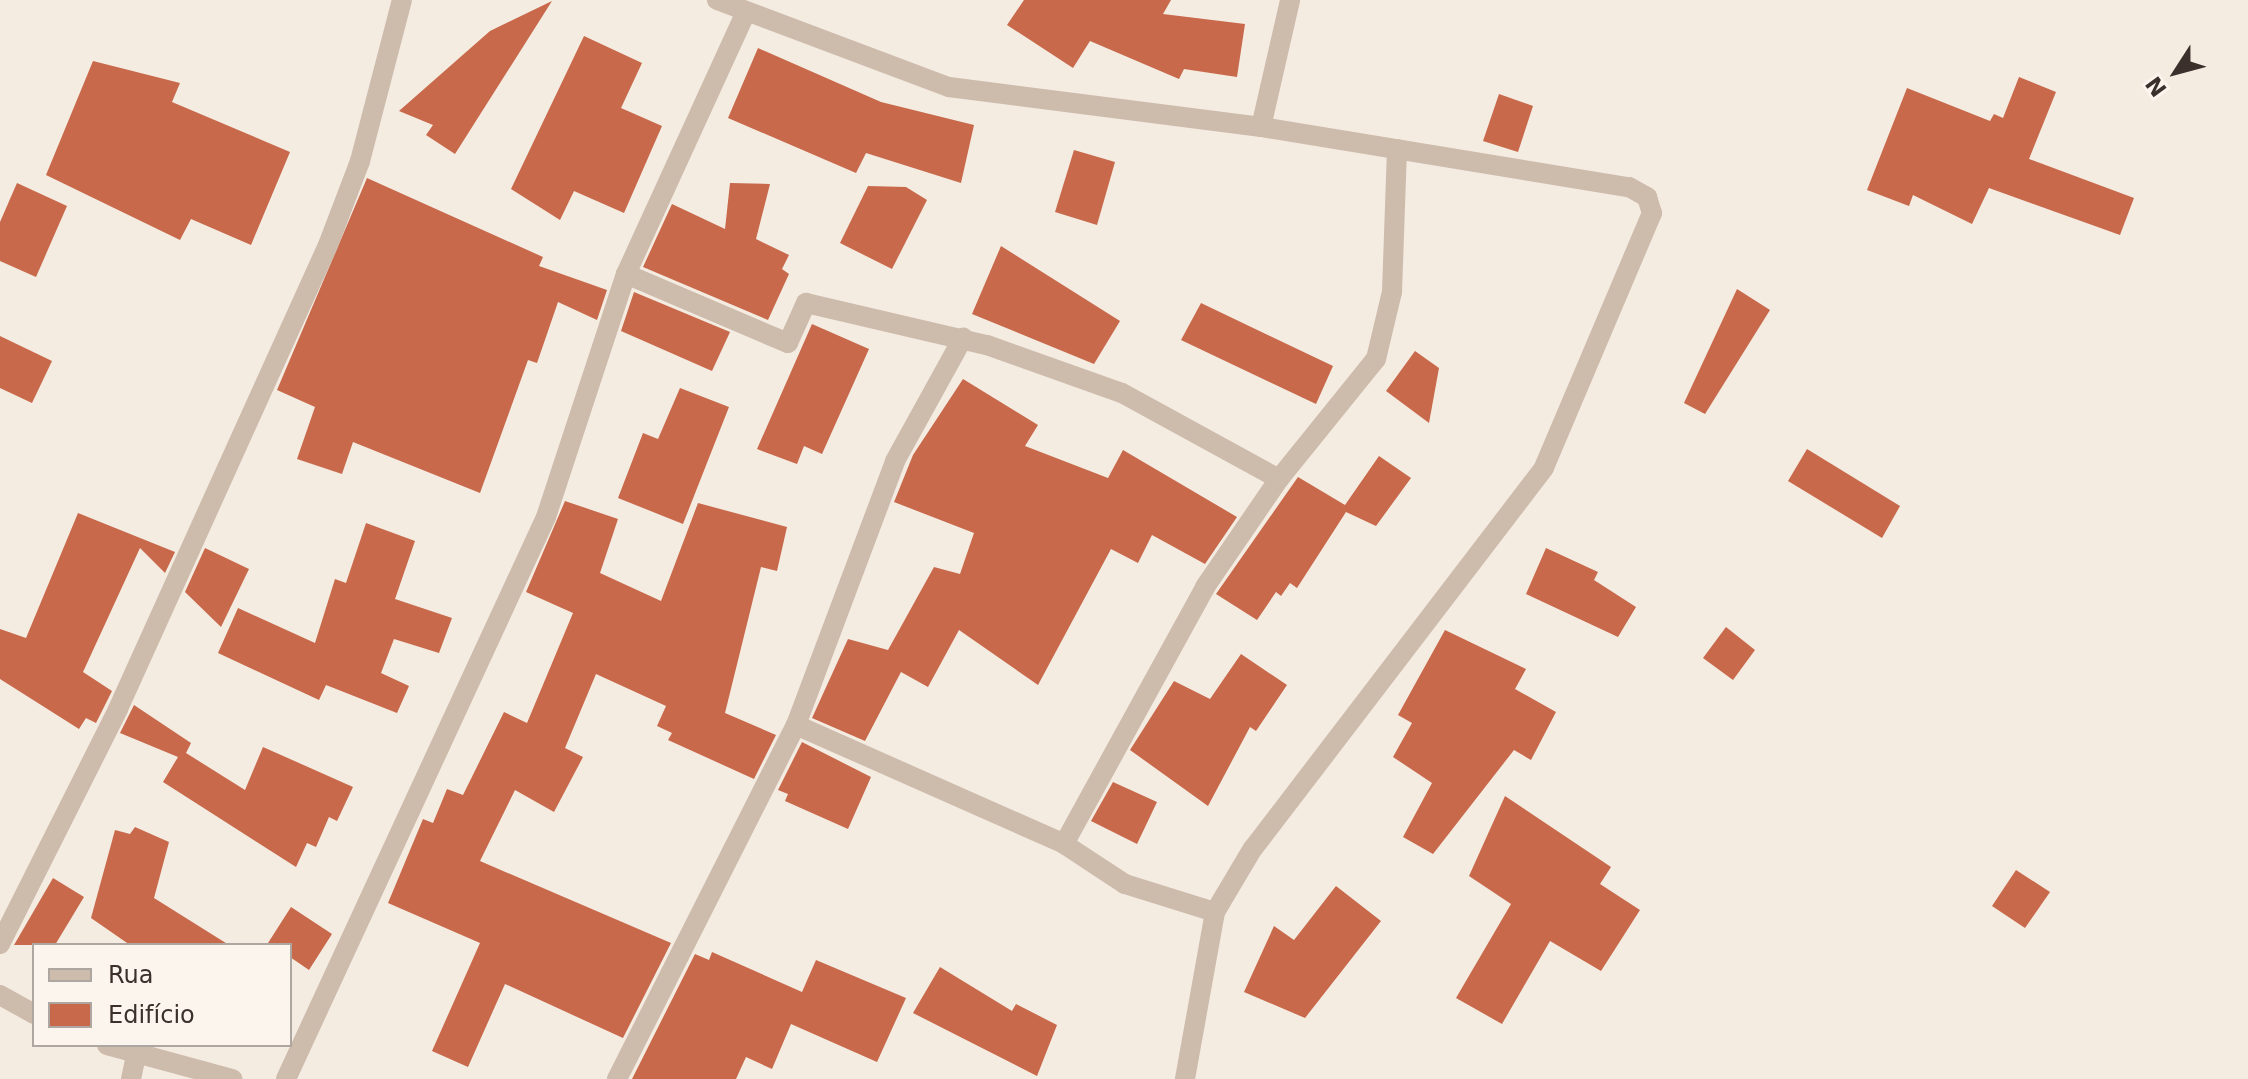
<!DOCTYPE html>
<meta charset="utf-8">
<style>
body{margin:0}
#map{position:relative;width:2248px;height:1079px;overflow:hidden;background:#f4ebe1;font-family:"DejaVu Sans",sans-serif}
div>[style]{position:absolute}
.building>*{inset:0;background:#c8694b}
.minor>*{height:20px;margin:-10px;padding:0 10px;transform-origin:10px;border-radius:10px;background:#cdbbac}
span{translate:-50% -50%;white-space:nowrap;text-align:center;line-height:1.15;-webkit-text-stroke:6px #fbf5ee;paint-order:stroke}
.legend{position:absolute;left:32px;top:943px;width:260px;height:104px;box-sizing:border-box;background:#fbf5ee;border:2px solid #aea6a0;margin:0;padding:10px 14px;list-style:none;font-size:24px;color:#3b302b}
.legend li{display:flex;align-items:center;gap:16px;height:40px}
.legend b{width:40px;border:2px solid #aea6a0}
.north{position:absolute;left:2136px;top:32px;width:80px;height:80px;-webkit-text-stroke:6px #fbf5ee;paint-order:stroke;rotate:234deg;font-size:22px;font-weight:700;line-height:32px;text-align:center;color:#3b302b}
.north::after{content:'';display:block;margin:auto;width:28px;height:36px;background:#3b302b;clip-path:polygon(50% 0,100% 100%,50% 72%,0 100%)}
</style>
<div id="map">
<div class="building">
<div style="clip-path:polygon(1024px 0,1171px 0,1163px 14px,1245px 24px,1237px 77px,1184px 69px,1179px 79px,1090px 41px,1073px 68px,1007px 25px)"></div>
<div style="clip-path:polygon(552px 1px,455px 154px,426px 135px,433px 125px,399px 111px,490px 31px)"></div>
<div style="clip-path:polygon(584px 36px,642px 63px,621px 108px,662px 126px,624px 213px,574px 191px,560px 220px,511px 189px)"></div>
<div style="clip-path:polygon(758px 48px,881px 102px,974px 125px,961px 183px,866px 153px,856px 173px,728px 118px)"></div>
<div style="clip-path:polygon(93px 61px,180px 83px,172px 102px,290px 152px,251px 245px,191px 219px,180px 240px,46px 175px)"></div>
<div style="clip-path:polygon(2019px 77px,2056px 92px,2029px 159px,2134px 198px,2120px 235px,1989px 188px,1972px 224px,1913px 195px,1909px 206px,1867px 190px,1907px 88px,1990px 121px,1994px 114px,2003px 118px)"></div>
<div style="clip-path:polygon(1499px 94px,1533px 106px,1518px 152px,1483px 141px)"></div>
<div style="clip-path:polygon(1074px 150px,1115px 162px,1097px 225px,1055px 212px)"></div>
<div style="clip-path:polygon(367px 178px,543px 257px,539px 266px,607px 290px,597px 320px,558px 302px,537px 363px,528px 360px,480px 493px,353px 442px,342px 474px,297px 459px,315px 407px,277px 390px)"></div>
<div style="clip-path:polygon(17px 183px,67px 206px,36px 277px,0 261px,0 222px)"></div>
<div style="clip-path:polygon(730px 183px,770px 184px,756px 239px,789px 255px,782px 269px,789px 274px,768px 320px,643px 267px,672px 204px,725px 229px)"></div>
<div style="clip-path:polygon(868px 186px,906px 187px,927px 200px,892px 269px,840px 243px)"></div>
<div style="clip-path:polygon(1001px 246px,1120px 321px,1094px 364px,972px 314px)"></div>
<div style="clip-path:polygon(1737px 289px,1770px 310px,1705px 414px,1684px 403px)"></div>
<div style="clip-path:polygon(634px 292px,730px 332px,712px 371px,621px 331px)"></div>
<div style="clip-path:polygon(1201px 303px,1333px 366px,1316px 404px,1181px 340px)"></div>
<div style="clip-path:polygon(812px 324px,869px 349px,822px 454px,804px 446px,797px 464px,757px 449px)"></div>
<div style="clip-path:polygon(0 336px,52px 361px,32px 403px,0 388px)"></div>
<div style="clip-path:polygon(1415px 351px,1439px 368px,1429px 423px,1386px 391px)"></div>
<div style="clip-path:polygon(963px 379px,1038px 425px,1025px 446px,1108px 478px,1123px 450px,1237px 517px,1205px 564px,1152px 535px,1138px 563px,1111px 549px,1038px 685px,959px 630px,928px 687px,901px 672px,865px 741px,812px 718px,848px 639px,888px 650px,934px 567px,960px 574px,974px 533px,894px 502px,913px 455px)"></div>
<div style="clip-path:polygon(680px 388px,729px 407px,683px 524px,618px 498px,643px 433px,658px 439px)"></div>
<div style="clip-path:polygon(1807px 449px,1900px 506px,1882px 538px,1788px 481px)"></div>
<div style="clip-path:polygon(1379px 456px,1411px 478px,1376px 526px,1346px 512px,1297px 588px,1290px 583px,1281px 596px,1276px 592px,1257px 620px,1216px 594px,1298px 477px,1345px 505px)"></div>
<div style="clip-path:polygon(565px 501px,618px 519px,600px 573px,661px 601px,698px 503px,787px 527px,777px 571px,761px 567px,725px 713px,776px 735px,754px 779px,668px 740px,672px 733px,657px 726px,666px 706px,596px 674px,565px 748px,583px 757px,554px 812px,515px 790px,480px 861px,671px 943px,623px 1038px,505px 984px,468px 1067px,432px 1051px,480px 943px,388px 903px,423px 819px,433px 823px,447px 789px,463px 795px,504px 712px,527px 723px,573px 613px,526px 592px)"></div>
<div style="clip-path:polygon(78px 513px,175px 552px,165px 573px,140px 548px,83px 672px,112px 691px,96px 723px,86px 718px,79px 729px,0 679px,0 629px,26px 638px)"></div>
<div style="clip-path:polygon(366px 523px,415px 541px,395px 599px,452px 618px,439px 653px,394px 639px,381px 673px,409px 686px,397px 713px,326px 685px,319px 700px,218px 653px,238px 608px,315px 643px,335px 579px,346px 583px)"></div>
<div style="clip-path:polygon(205px 548px,249px 569px,221px 627px,185px 592px)"></div>
<div style="clip-path:polygon(1546px 548px,1598px 572px,1594px 580px,1636px 607px,1618px 637px,1526px 594px)"></div>
<div style="clip-path:polygon(1726px 627px,1755px 650px,1733px 680px,1703px 658px)"></div>
<div style="clip-path:polygon(1445px 630px,1526px 669px,1515px 689px,1556px 712px,1531px 760px,1514px 750px,1433px 854px,1403px 837px,1432px 783px,1393px 757px,1412px 723px,1398px 715px)"></div>
<div style="clip-path:polygon(1241px 654px,1287px 685px,1256px 731px,1250px 727px,1208px 806px,1130px 750px,1174px 681px,1210px 699px)"></div>
<div style="clip-path:polygon(134px 705px,191px 743px,186px 753px,245px 790px,263px 747px,353px 787px,337px 821px,329px 817px,316px 847px,307px 843px,296px 867px,163px 782px,178px 757px,120px 733px)"></div>
<div style="clip-path:polygon(802px 742px,871px 777px,848px 829px,785px 801px,788px 794px,778px 790px)"></div>
<div style="clip-path:polygon(1113px 782px,1157px 802px,1137px 844px,1091px 821px)"></div>
<div style="clip-path:polygon(1505px 796px,1611px 867px,1600px 884px,1640px 910px,1601px 971px,1550px 941px,1502px 1024px,1456px 998px,1511px 904px,1469px 876px)"></div>
<div style="clip-path:polygon(135px 827px,169px 842px,154px 898px,229px 945px,130px 945px,91px 918px,115px 830px,130px 834px)"></div>
<div style="clip-path:polygon(2016px 870px,2050px 892px,2025px 928px,1992px 906px)"></div>
<div style="clip-path:polygon(53px 878px,84px 897px,55px 945px,14px 945px)"></div>
<div style="clip-path:polygon(1336px 886px,1381px 921px,1305px 1018px,1244px 992px,1274px 926px,1294px 940px)"></div>
<div style="clip-path:polygon(291px 907px,332px 934px,309px 970px,290px 957px,290px 945px,268px 943px)"></div>
<div style="clip-path:polygon(712px 952px,802px 992px,816px 960px,906px 998px,877px 1062px,791px 1024px,772px 1069px,746px 1057px,736px 1079px,632px 1079px,695px 954px,709px 960px)"></div>
<div style="clip-path:polygon(940px 967px,1012px 1011px,1016px 1004px,1057px 1025px,1037px 1076px,913px 1013px)"></div>
</div>
<div class="minor">
<div style="left:717px;top:0;width:248px;rotate:20.6deg"></div>
<div style="left:949px;top:87px;width:315px;rotate:7.3deg"></div>
<div style="left:1261px;top:127px;width:373px;rotate:9.3deg"></div>
<div style="left:1629px;top:187px;width:21px;rotate:29deg"></div>
<div style="left:1647px;top:197px;width:17px;rotate:73deg"></div>
<div style="left:1652px;top:213px;width:277px;rotate:113deg"></div>
<div style="left:1544px;top:468px;width:479px;rotate:127.4deg"></div>
<div style="left:1253px;top:848px;width:74px;rotate:120.7deg"></div>
<div style="left:1215px;top:912px;width:170px;rotate:100.2deg"></div>
<div style="left:1261px;top:127px;width:130px;rotate:-77.1deg"></div>
<div style="left:626px;top:274px;width:176px;rotate:23.1deg"></div>
<div style="left:788px;top:343px;width:44px;rotate:-65.8deg"></div>
<div style="left:806px;top:303px;width:186px;rotate:13.1deg"></div>
<div style="left:987px;top:345px;width:143px;rotate:19.6deg"></div>
<div style="left:1122px;top:393px;width:179px;rotate:28.7deg"></div>
<div style="left:796px;top:725px;width:293px;rotate:23.9deg"></div>
<div style="left:1064px;top:844px;width:73px;rotate:33.3deg"></div>
<div style="left:1125px;top:884px;width:94px;rotate:17.3deg"></div>
<div style="left:1064px;top:844px;width:293px;rotate:-61.2deg"></div>
<div style="left:1205px;top:587px;width:131px;rotate:-55.6deg"></div>
<div style="left:1279px;top:479px;width:154px;rotate:-51.1deg"></div>
<div style="left:1376px;top:359px;width:69px;rotate:-76.6deg"></div>
<div style="left:1392px;top:292px;width:143px;rotate:-88deg"></div>
<div style="left:0;top:944px;width:263px;rotate:-63.3deg"></div>
<div style="left:118px;top:709px;width:509px;rotate:-65.65deg"></div>
<div style="left:328px;top:245px;width:90px;rotate:-69.1deg"></div>
<div style="left:360px;top:161px;width:166px;rotate:-75.4deg"></div>
<div style="left:0;top:995px;width:39px;rotate:29deg"></div>
<div style="left:107px;top:1045px;width:130px;rotate:15.2deg"></div>
<div style="left:131px;top:1079px;width:25px;rotate:-78deg"></div>
<div style="left:286px;top:1079px;width:619px;rotate:-65.17deg"></div>
<div style="left:546px;top:517px;width:256px;rotate:-71.8deg"></div>
<div style="left:626px;top:274px;width:284px;rotate:-65.4deg"></div>
<div style="left:617px;top:1079px;width:397px;rotate:-63.2deg"></div>
<div style="left:796px;top:725px;width:282px;rotate:-69.4deg"></div>
<div style="left:895px;top:461px;width:141px;rotate:-61.1deg"></div>
</div>
<ul class="legend">
<li><b style="height:10px;background:#cdbbac"></b>Rua</li>
<li><b style="height:22px;background:#c8694b"></b>Edifício</li>
</ul>
<div class="north">N</div>
</div>
